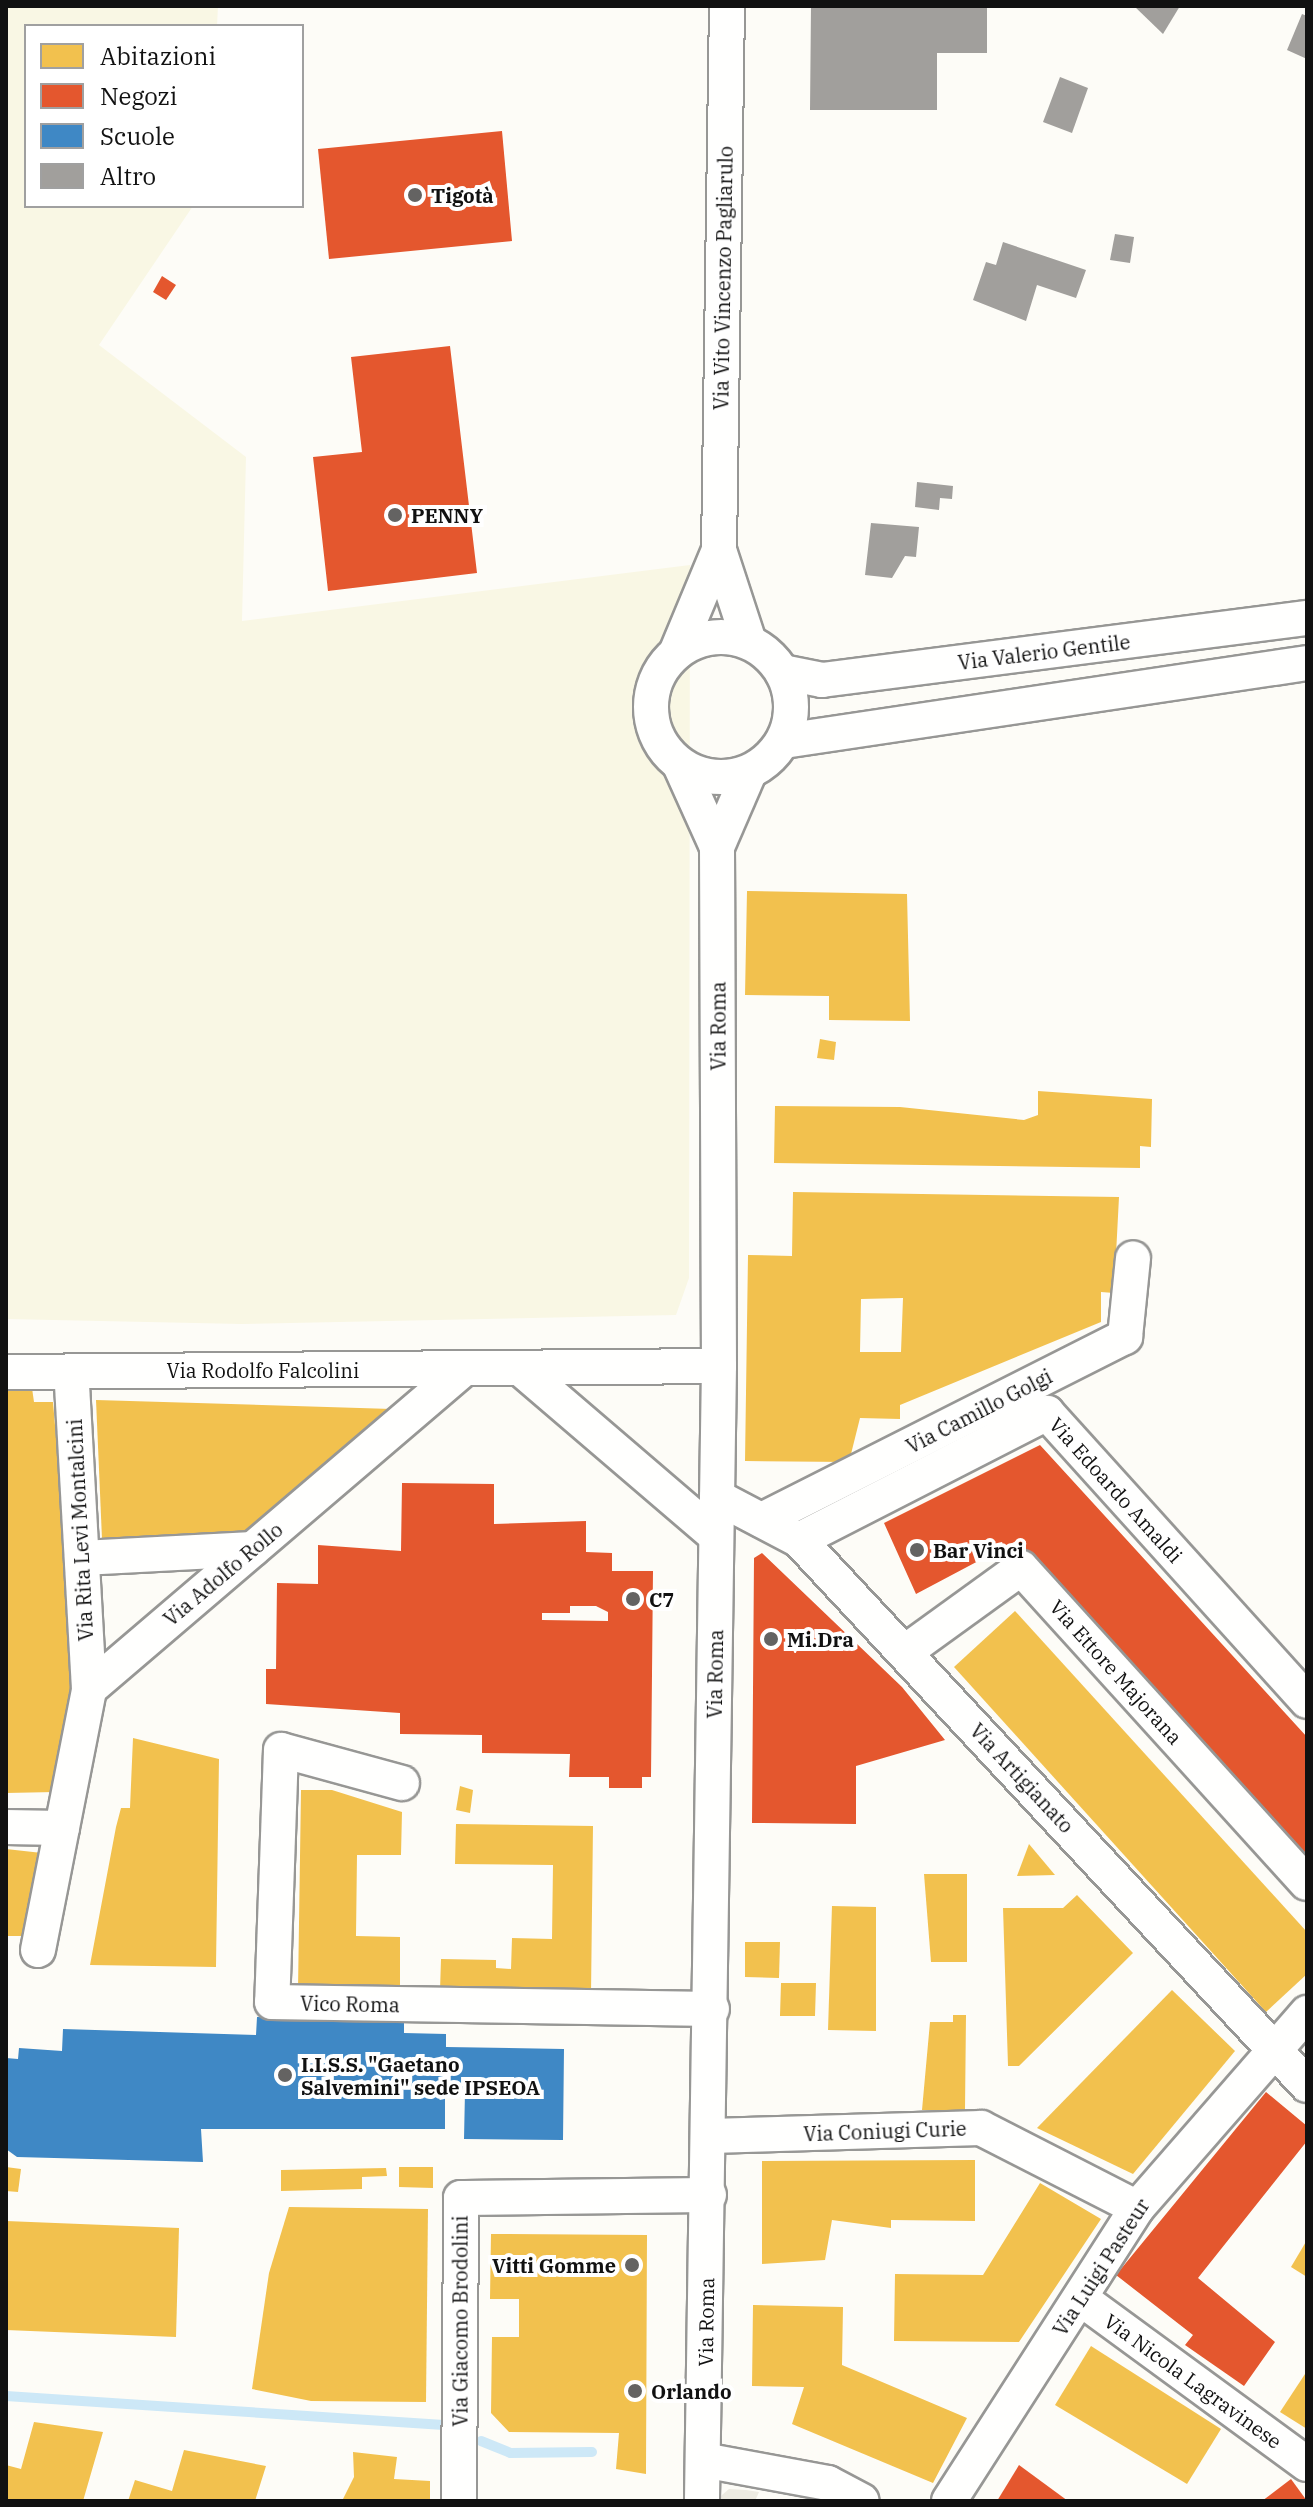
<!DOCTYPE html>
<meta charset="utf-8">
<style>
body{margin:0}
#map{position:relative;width:1313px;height:2507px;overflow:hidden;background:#fdfcf7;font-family:"IBM Plex Serif",serif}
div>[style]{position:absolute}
.farmland>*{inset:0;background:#f9f7e4}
.plaza>*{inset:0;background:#edebe2}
.homes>*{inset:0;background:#f2c14e}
.shops>*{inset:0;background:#e4572e}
.schools>*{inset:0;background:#3f88c5}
.stream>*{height:10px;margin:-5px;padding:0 5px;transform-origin:5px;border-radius:5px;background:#cde8f7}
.building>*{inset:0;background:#a19f9c}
.roads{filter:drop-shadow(2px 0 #979795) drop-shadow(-2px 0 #979795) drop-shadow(0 2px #979795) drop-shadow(0 -2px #979795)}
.minor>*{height:34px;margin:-17px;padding:0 17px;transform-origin:17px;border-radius:17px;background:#fffffe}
.minor>.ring{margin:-17px;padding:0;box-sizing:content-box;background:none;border:34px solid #fffffe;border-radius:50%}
.dots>*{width:22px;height:22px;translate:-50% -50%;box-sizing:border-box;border:4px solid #fff;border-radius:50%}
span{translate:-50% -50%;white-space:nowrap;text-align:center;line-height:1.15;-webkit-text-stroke:8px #fff;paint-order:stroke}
.poi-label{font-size:20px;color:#111;font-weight:700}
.left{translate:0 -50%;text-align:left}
.right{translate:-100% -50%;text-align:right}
.street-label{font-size:20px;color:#111}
.frame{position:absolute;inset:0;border:8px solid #111;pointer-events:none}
.legend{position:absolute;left:24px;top:24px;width:280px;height:184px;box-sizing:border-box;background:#fff;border:2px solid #a0a0a0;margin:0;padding:10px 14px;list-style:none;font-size:24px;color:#111}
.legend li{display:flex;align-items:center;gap:16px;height:40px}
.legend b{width:40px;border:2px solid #a0a0a0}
</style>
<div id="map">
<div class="farmland">
<div style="clip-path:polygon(6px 6px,218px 6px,217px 26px,26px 26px,26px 206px,193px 206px,99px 345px,246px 457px,242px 621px,690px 565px,689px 1278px,676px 1315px,242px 1324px,6px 1319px)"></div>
</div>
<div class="plaza">
<div style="clip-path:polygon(729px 2489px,746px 2490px,759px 2492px,755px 2501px,715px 2501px)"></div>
</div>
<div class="homes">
<div style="clip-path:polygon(747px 891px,907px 894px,910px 1021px,829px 1020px,829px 996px,745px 995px)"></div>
<div style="clip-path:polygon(820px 1039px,836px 1042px,834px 1060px,817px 1058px)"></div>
<div style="clip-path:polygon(1038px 1091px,1152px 1099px,1151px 1147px,1140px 1146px,1140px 1168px,774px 1163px,775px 1106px,900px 1107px,1024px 1120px,1038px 1115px)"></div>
<div style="clip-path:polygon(evenodd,793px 1192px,1119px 1197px,1114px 1293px,1101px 1292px,1101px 1322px,900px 1405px,900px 1419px,860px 1418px,849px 1462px,745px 1461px,748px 1255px,792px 1256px,793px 1192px,903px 1298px,901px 1352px,860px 1352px,861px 1299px,903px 1298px)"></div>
<div style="clip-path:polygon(32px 1388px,34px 1402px,53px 1402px,77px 1679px,55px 1792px,6px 1793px,6px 1389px)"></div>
<div style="clip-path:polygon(96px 1400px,392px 1409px,242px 1534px,102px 1539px)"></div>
<div style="clip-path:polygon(1015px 1611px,1307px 1932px,1307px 1974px,1266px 2012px,954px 1667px)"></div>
<div style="clip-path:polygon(133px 1738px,219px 1759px,216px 1967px,90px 1965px,116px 1827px,121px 1808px,130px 1808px)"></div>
<div style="clip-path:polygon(460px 1786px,473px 1790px,470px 1813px,456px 1810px)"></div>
<div style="clip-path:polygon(301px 1790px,332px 1790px,402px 1812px,401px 1855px,357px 1855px,356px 1936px,400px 1937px,400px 1990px,298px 1989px)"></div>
<div style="clip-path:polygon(456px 1824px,593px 1826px,591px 1994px,440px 1991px,441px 1959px,496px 1960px,496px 1968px,511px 1969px,512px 1938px,552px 1939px,553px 1865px,455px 1864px)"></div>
<div style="clip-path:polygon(1029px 1844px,1055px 1875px,1017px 1876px)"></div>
<div style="clip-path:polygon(6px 1849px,42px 1853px,28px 1936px,6px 1936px)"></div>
<div style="clip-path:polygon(924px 1874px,967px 1874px,967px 1962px,931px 1962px)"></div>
<div style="clip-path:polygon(1077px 1895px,1133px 1953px,1019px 2066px,1008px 2066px,1003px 1908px,1063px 1908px)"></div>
<div style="clip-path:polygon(832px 1906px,876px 1907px,876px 2031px,828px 2030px)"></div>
<div style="clip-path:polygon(745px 1942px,780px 1942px,779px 1978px,745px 1977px)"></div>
<div style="clip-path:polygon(781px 1983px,816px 1983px,815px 2016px,780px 2016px)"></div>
<div style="clip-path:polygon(1172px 1990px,1235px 2051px,1133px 2174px,1037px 2128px)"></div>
<div style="clip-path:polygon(953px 2015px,966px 2015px,965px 2110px,922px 2110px,930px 2022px,953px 2022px)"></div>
<div style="clip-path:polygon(975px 2160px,975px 2221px,891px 2220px,891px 2228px,832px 2220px,825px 2260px,762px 2264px,762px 2161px)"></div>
<div style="clip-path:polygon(6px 2167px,21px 2169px,18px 2192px,6px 2191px)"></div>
<div style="clip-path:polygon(399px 2167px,433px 2167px,433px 2188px,399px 2187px)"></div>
<div style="clip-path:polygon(386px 2168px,387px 2176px,362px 2177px,362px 2189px,281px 2191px,281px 2170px)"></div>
<div style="clip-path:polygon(1040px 2183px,1101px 2219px,1019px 2342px,894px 2341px,895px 2274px,983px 2275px)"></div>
<div style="clip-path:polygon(289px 2207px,428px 2209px,426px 2402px,311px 2401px,252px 2389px,269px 2273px)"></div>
<div style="clip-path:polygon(6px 2221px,179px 2228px,176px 2337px,6px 2330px)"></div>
<div style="clip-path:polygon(491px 2234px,647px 2235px,646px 2474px,616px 2469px,619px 2433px,509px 2432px,491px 2413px,492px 2337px,519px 2337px,519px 2299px,490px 2299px)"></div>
<div style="clip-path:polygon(1307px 2240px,1307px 2277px,1291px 2267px)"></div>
<div style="clip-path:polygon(753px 2305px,843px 2307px,842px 2365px,967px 2418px,933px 2483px,792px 2424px,804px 2387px,752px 2386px)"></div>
<div style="clip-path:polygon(1091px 2346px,1221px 2429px,1187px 2484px,1055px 2405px)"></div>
<div style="clip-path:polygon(1307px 2371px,1307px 2429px,1280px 2412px)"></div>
<div style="clip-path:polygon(34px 2422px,103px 2432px,83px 2501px,6px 2501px,6px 2465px,21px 2469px)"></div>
<div style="clip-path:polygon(184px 2450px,266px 2466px,255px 2501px,128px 2501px,135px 2480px,172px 2491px)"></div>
<div style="clip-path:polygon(353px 2452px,397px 2457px,394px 2479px,430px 2481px,430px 2501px,342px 2501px,354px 2477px)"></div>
</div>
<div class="shops">
<div style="clip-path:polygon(502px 131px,512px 241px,329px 259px,318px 149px)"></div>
<div style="clip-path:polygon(162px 276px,176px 285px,166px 300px,153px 292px)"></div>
<div style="clip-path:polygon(450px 346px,477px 573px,328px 591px,313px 457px,362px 452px,351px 357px)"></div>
<div style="clip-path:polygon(1040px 1445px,1307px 1737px,1307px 1860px,1016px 1541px,916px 1594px,884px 1523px)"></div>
<div style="clip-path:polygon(evenodd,402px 1483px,494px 1484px,494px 1524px,586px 1521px,586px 1552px,612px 1553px,612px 1571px,653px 1571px,651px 1777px,642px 1777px,642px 1788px,609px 1788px,609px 1777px,569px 1777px,570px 1754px,482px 1753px,482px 1735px,400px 1734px,400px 1713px,266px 1704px,266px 1669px,276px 1669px,277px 1583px,318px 1584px,318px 1545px,401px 1551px,402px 1483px,570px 1606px,596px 1606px,608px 1612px,608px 1621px,542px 1620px,542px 1613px,570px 1613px,570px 1606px)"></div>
<div style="clip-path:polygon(762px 1553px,902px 1687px,945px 1740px,856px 1766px,856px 1824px,752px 1823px,754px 1558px)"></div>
<div style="clip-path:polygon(1266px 2092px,1307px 2126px,1307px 2141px,1198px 2278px,1275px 2342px,1244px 2386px,1185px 2345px,1193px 2335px,1116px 2275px)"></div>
<div style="clip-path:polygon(1019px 2465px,1068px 2501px,997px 2501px)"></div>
<div style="clip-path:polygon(1291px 2479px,1307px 2501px,1262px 2501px)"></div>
</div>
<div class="schools">
<div style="clip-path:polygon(257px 2017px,404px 2020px,404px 2033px,446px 2034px,446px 2047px,564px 2049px,563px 2140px,464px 2139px,465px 2091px,445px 2091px,445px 2129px,201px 2129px,203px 2162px,17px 2157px,6px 2149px,6px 2058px,18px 2059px,19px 2048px,62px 2051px,63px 2029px,256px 2035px)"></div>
</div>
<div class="stream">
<div style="left:6px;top:2396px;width:435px;rotate:3.8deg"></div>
<div style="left:481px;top:2441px;width:31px;rotate:22deg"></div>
<div style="left:510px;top:2453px;width:82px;rotate:-0.7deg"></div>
</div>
<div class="building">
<div style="clip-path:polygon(811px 6px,987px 6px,987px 53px,937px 53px,937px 110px,810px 110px)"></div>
<div style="clip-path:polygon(1134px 6px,1180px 6px,1163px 34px)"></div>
<div style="clip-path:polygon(1302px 14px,1307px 16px,1307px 59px,1287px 50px)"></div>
<div style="clip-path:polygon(1060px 77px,1088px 88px,1072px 133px,1043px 122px)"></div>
<div style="clip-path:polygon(1115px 234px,1134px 237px,1130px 263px,1110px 260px)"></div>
<div style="clip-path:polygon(1003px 242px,1086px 270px,1076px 298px,1037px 285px,1026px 321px,973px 300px,986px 262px,996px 265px)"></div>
<div style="clip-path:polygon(917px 482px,953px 486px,952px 499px,940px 498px,939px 510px,915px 507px)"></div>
<div style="clip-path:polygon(871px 523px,919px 527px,916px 557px,905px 556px,892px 578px,865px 575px)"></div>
</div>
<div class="roads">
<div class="minor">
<div style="left:719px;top:550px;width:544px;rotate:-89.16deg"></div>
<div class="ring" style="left:651px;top:637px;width:106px;height:106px"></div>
<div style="left:676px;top:653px;width:112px;rotate:-67.3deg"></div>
<div style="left:719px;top:550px;width:97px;rotate:71.9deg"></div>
<div style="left:782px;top:672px;width:41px;rotate:11.3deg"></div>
<div style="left:822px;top:680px;width:489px;rotate:-7.3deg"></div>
<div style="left:784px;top:741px;width:529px;rotate:-8.48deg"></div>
<div style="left:680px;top:765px;width:90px;rotate:65.7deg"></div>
<div style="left:717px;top:847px;width:519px;rotate:89.78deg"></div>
<div style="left:719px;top:1366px;width:1135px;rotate:90.86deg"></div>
<div style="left:717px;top:847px;width:81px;rotate:-66.6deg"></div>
<div style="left:520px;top:1368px;width:258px;rotate:40.6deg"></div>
<div style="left:6px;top:1372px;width:713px;rotate:-0.48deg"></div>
<div style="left:717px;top:1497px;width:93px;rotate:27.7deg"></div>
<div style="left:799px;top:1540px;width:745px;rotate:47.01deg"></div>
<div style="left:762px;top:1520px;width:407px;rotate:-26.8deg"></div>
<div style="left:1125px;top:1337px;width:79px;rotate:-84.2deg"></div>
<div style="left:799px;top:1540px;width:279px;rotate:-27.1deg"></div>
<div style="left:1047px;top:1413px;width:388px;rotate:47.9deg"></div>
<div style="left:82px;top:1558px;width:171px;rotate:-3deg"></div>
<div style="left:905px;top:1652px;width:143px;rotate:-35.9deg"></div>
<div style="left:1021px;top:1568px;width:425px;rotate:47.8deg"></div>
<div style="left:89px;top:1689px;width:494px;rotate:-40.5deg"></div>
<div style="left:402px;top:1783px;width:125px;rotate:-164.7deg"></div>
<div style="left:281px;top:1750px;width:252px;rotate:92deg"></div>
<div style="left:272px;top:2002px;width:440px;rotate:0.9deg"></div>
<div style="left:6px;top:1827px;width:56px;rotate:1deg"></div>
<div style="left:38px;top:1950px;width:266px;rotate:-78.9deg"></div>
<div style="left:89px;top:1689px;width:318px;rotate:-93.2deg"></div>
<div style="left:711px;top:2136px;width:270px;rotate:-1.7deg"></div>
<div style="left:981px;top:2128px;width:175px;rotate:27.1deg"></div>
<div style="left:1080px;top:2298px;width:281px;rotate:36.2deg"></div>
<div style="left:703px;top:2460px;width:127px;rotate:10.4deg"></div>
<div style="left:828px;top:2483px;width:38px;rotate:28deg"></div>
<div style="left:459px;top:2501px;width:303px;rotate:-89.6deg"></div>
<div style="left:461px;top:2198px;width:248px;rotate:-0.7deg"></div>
<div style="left:949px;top:2501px;width:348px;rotate:-57.3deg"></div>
<div style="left:1137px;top:2208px;width:259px;rotate:-48.9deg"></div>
</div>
</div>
<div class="dots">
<div style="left:415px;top:195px;background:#646362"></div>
<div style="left:395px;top:515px;background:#646362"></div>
<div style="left:917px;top:1550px;background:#646362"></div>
<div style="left:633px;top:1599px;background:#646362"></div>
<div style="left:771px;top:1639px;background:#646362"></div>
<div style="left:285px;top:2075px;background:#646362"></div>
<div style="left:632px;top:2265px;background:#646362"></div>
<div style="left:635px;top:2391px;background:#646362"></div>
</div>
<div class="poi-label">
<span class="left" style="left:431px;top:195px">Tigotà</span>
<span class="left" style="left:411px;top:515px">PENNY</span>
<span class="left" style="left:933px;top:1550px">Bar Vinci</span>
<span class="left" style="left:649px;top:1599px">C7</span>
<span class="left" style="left:787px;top:1639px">Mi.Dra</span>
<span class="left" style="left:301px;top:2076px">I.I.S.S. "Gaetano<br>Salvemini" sede IPSEOA</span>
<span class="right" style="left:616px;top:2265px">Vitti Gomme</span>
<span class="left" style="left:651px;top:2391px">Orlando</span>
</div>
<div class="street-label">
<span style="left:723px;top:278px;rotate:-89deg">Via Vito Vincenzo Pagliarulo</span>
<span style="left:1044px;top:652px;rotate:-7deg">Via Valerio Gentile</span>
<span style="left:718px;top:1026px;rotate:-90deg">Via Roma</span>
<span style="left:263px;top:1370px">Via Rodolfo Falcolini</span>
<span style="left:979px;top:1411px;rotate:-27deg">Via Camillo Golgi</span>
<span style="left:1116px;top:1490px;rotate:48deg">Via Edoardo Amaldi</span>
<span style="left:80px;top:1530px;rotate:-93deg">Via Rita Levi Montalcini</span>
<span style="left:223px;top:1574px;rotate:-40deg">Via Adolfo Rollo</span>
<span style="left:1116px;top:1672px;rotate:48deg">Via Ettore Majorana</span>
<span style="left:715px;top:1674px;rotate:-89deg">Via Roma</span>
<span style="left:1022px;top:1778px;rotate:47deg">Via Artigianato</span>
<span style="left:350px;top:2004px;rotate:1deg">Vico Roma</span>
<span style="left:885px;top:2131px;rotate:-2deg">Via Coniugi Curie</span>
<span style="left:1101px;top:2267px;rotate:-57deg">Via Luigi Pasteur</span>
<span style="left:460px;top:2321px;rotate:-90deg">Via Giacomo Brodolini</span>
<span style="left:706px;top:2322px;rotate:-89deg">Via Roma</span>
<span style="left:1193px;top:2381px;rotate:36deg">Via Nicola Lagravinese</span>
</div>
<div class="frame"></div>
<ul class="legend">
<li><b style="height:22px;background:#f2c14e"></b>Abitazioni</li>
<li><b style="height:22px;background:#e4572e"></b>Negozi</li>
<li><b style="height:22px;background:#3f88c5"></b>Scuole</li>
<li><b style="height:22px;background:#a19f9c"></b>Altro</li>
</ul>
</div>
